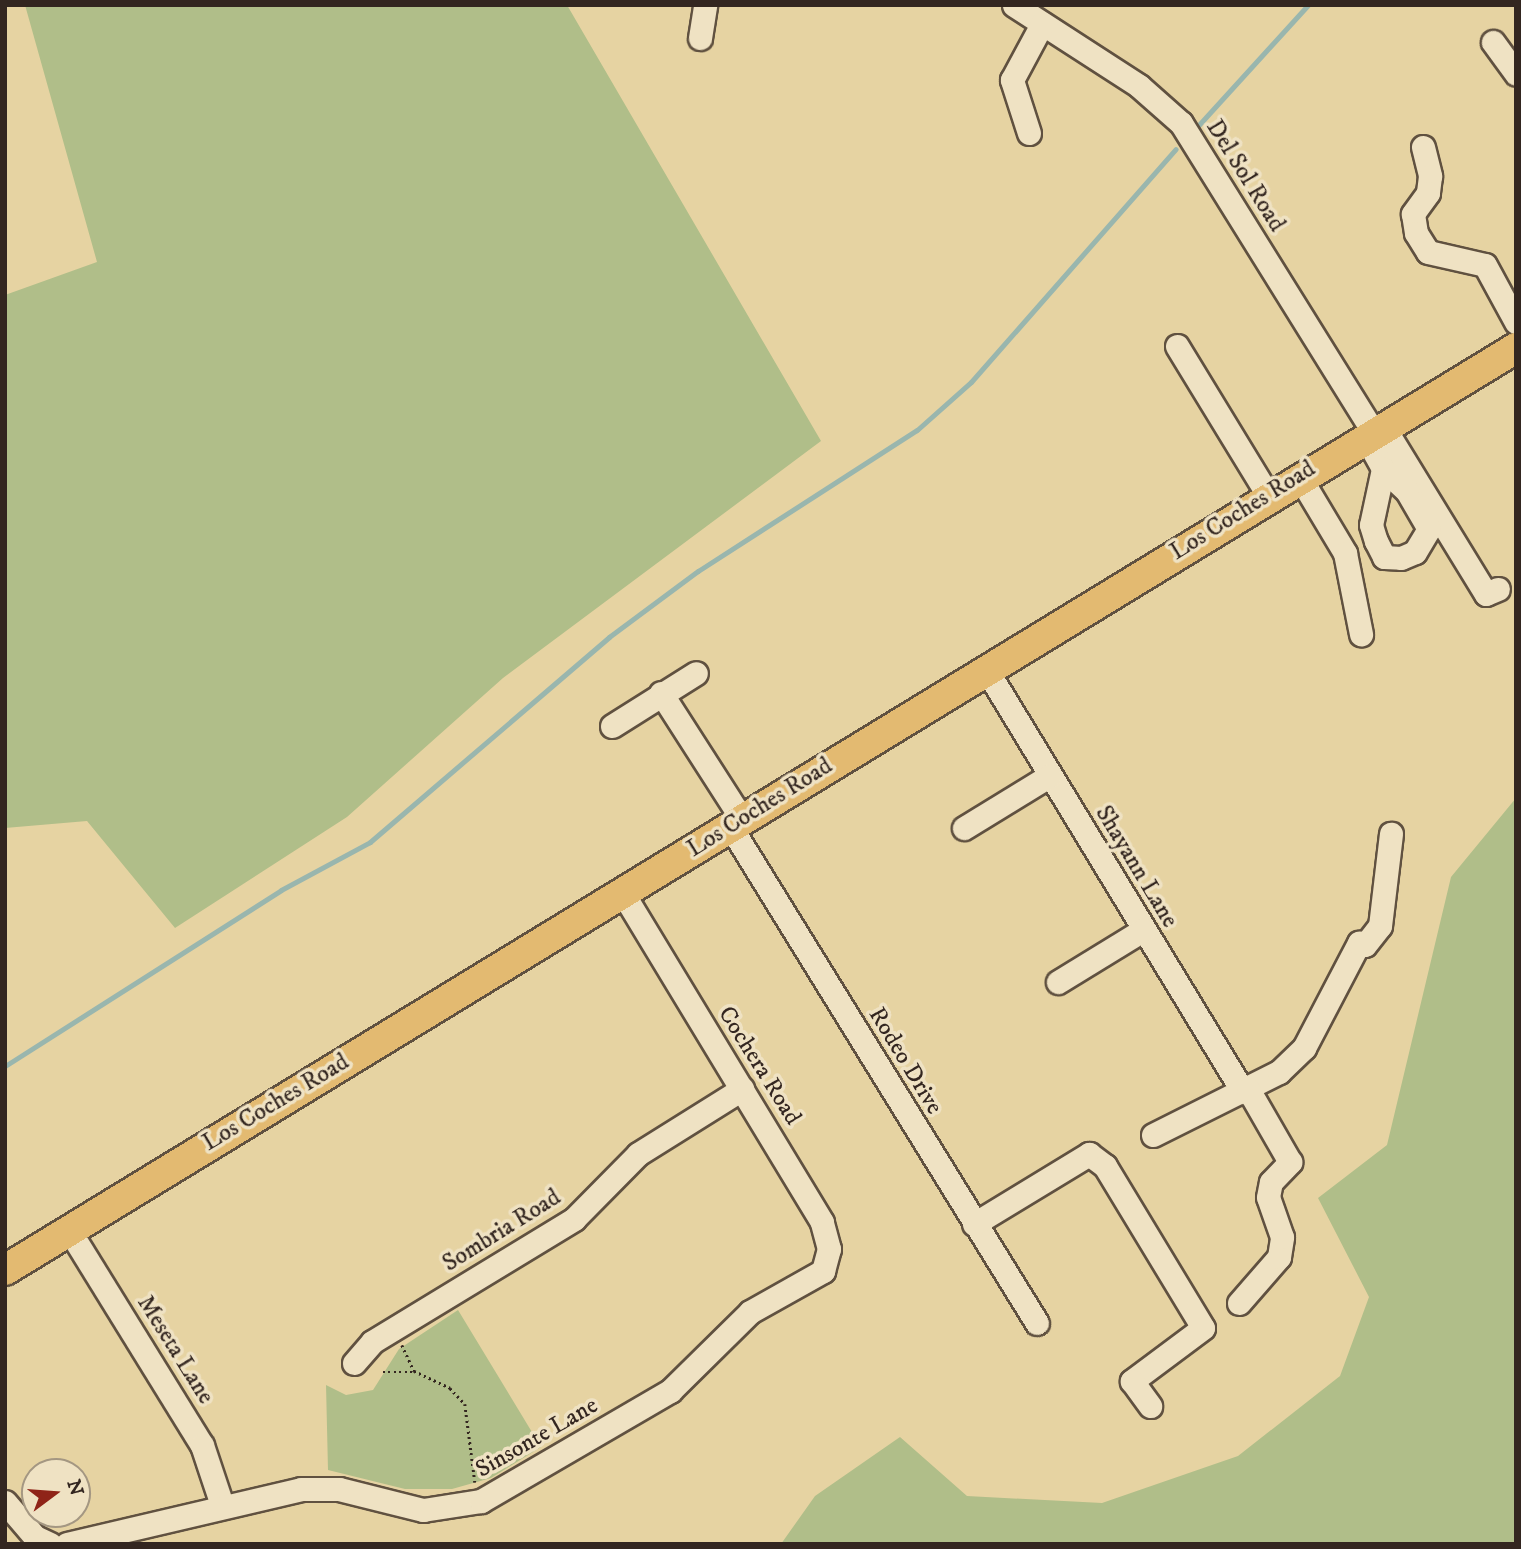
<!DOCTYPE html>
<style>
body{margin:0}
#map{position:relative;width:1521px;height:1549px;overflow:hidden;background:#e6d3a2;font-family:"IM FELL DW Pica",serif}
div>[style]{position:absolute}
.green>*{inset:0;background:#b0be89}
.stream>*{height:5px;margin:-2.5px;padding:0 2.5px;transform-origin:2.5px;border-radius:2.5px;background:#99b6ae}
.path>*{height:2.5px;margin-top:-1.25px;transform-origin:0;background:repeating-linear-gradient(90deg,#332620 0 2px,transparent 0 5.5px)}
.roads{filter:drop-shadow(2px 0 #605140) drop-shadow(-2px 0 #605140) drop-shadow(0 2px #605140) drop-shadow(0 -2px #605140)}
.minor>*{height:23px;margin:-11.5px;padding:0 11.5px;transform-origin:11.5px;border-radius:11.5px;background:#efe2c3}
.major>*{height:30px;margin:-15px;padding:0 15px;transform-origin:15px;border-radius:15px;background:#e3ba71}
span{translate:-50% -50%;white-space:nowrap;text-align:center;line-height:1.15;-webkit-text-stroke:7px #efe2c3;paint-order:stroke}
.street-label{font-size:24px;color:#332620}
.frame{position:absolute;inset:0;border:7px solid #332620;pointer-events:none}
.north{position:absolute;left:21px;top:1458px;width:70px;height:70px;box-sizing:border-box;background:#efe2c3;border:2px solid #a49782;border-radius:50%;rotate:74deg;font-size:19px;font-weight:700;line-height:28px;text-align:center;color:#332620}
.north::after{content:'';display:block;margin:auto;width:24px;height:32px;background:#8f2418;clip-path:polygon(50% 0,100% 100%,50% 72%,0 100%)}
</style>
<div id="map">
<div class="green">
<div style="clip-path:polygon(25px 5px,567px 5px,821px 441px,503px 678px,347px 817px,175px 928px,87px 821px,5px 828px,5px 295px,97px 262px)"></div>
<div style="clip-path:polygon(1516px 798px,1516px 1544px,781px 1544px,815px 1496px,900px 1437px,967px 1496px,1102px 1503px,1238px 1456px,1340px 1376px,1369px 1297px,1318px 1198px,1387px 1145px,1451px 877px)"></div>
<div style="clip-path:polygon(458px 1310px,541px 1447px,491px 1478px,452px 1489px,405px 1489px,328px 1470px,326px 1385px,346px 1395px,373px 1390px,399px 1349px)"></div>
</div>
<div class="stream">
<div style="left:1196px;top:128px;width:166px;rotate:-47.7deg"></div>
<div style="left:5px;top:1066px;width:327px;rotate:-32.5deg"></div>
<div style="left:281px;top:890px;width:101px;rotate:-28.3deg"></div>
<div style="left:370px;top:842px;width:315px;rotate:-40.6deg"></div>
<div style="left:609px;top:637px;width:111px;rotate:-36.6deg"></div>
<div style="left:698px;top:571px;width:260px;rotate:-32.8deg"></div>
<div style="left:917px;top:430px;width:72px;rotate:-41.6deg"></div>
<div style="left:971px;top:382px;width:310px;rotate:-48.7deg"></div>
</div>
<div class="path">
<div style="left:402px;top:1345px;width:29px;rotate:65deg"></div>
<div style="left:414px;top:1371px;width:40px;rotate:25deg"></div>
<div style="left:450px;top:1388px;width:22px;rotate:47deg"></div>
<div style="left:465px;top:1404px;width:79px;rotate:82.7deg"></div>
<div style="left:383px;top:1372px;width:30px"></div>
</div>
<div class="roads">
<div class="minor">
<div style="left:1014px;top:5px;width:149px;rotate:32.9deg"></div>
<div style="left:1139px;top:86px;width:56px;rotate:41.4deg"></div>
<div style="left:1181px;top:123px;width:363px;rotate:58.1deg"></div>
<div style="left:700px;top:38px;width:33px;rotate:-81deg"></div>
<div style="left:1493px;top:42px;width:39px;rotate:54deg"></div>
<div style="left:1029px;top:133px;width:56px;rotate:-107.8deg"></div>
<div style="left:1012px;top:80px;width:64px;rotate:-61.8deg"></div>
<div style="left:1423px;top:147px;width:30px;rotate:76deg"></div>
<div style="left:1430px;top:176px;width:17px;rotate:97deg"></div>
<div style="left:1428px;top:193px;width:26px;rotate:126deg"></div>
<div style="left:1413px;top:214px;width:19px;rotate:81deg"></div>
<div style="left:1416px;top:233px;width:22px;rotate:58deg"></div>
<div style="left:1428px;top:252px;width:58px;rotate:12.8deg"></div>
<div style="left:1485px;top:265px;width:65px;rotate:61.5deg"></div>
<div style="left:1177px;top:346px;width:175px;rotate:58.6deg"></div>
<div style="left:1383px;top:426px;width:197px;rotate:58.5deg"></div>
<div style="left:1486px;top:594px;width:13px;rotate:-23deg"></div>
<div style="left:1365px;top:436px;width:38px;rotate:61deg"></div>
<div style="left:1383px;top:469px;width:57px;rotate:102.1deg"></div>
<div style="left:1371px;top:525px;width:17px;rotate:73deg"></div>
<div style="left:1376px;top:541px;width:18px;rotate:63deg"></div>
<div style="left:1384px;top:557px;width:17px;rotate:3deg"></div>
<div style="left:1401px;top:558px;width:15px;rotate:-23deg"></div>
<div style="left:1415px;top:552px;width:27px;rotate:-59deg"></div>
<div style="left:1429px;top:529px;width:44px;rotate:-120.1deg"></div>
<div style="left:1407px;top:491px;width:33px;rotate:-137deg"></div>
<div style="left:1299px;top:476px;width:90px;rotate:59.1deg"></div>
<div style="left:1345px;top:553px;width:83px;rotate:78.8deg"></div>
<div style="left:986px;top:669px;width:495px;rotate:58.7deg"></div>
<div style="left:661px;top:693px;width:150px;rotate:57.3deg"></div>
<div style="left:612px;top:726px;width:99px;rotate:-32.2deg"></div>
<div style="left:730px;top:826px;width:584px;rotate:58.3deg"></div>
<div style="left:964px;top:828px;width:100px;rotate:-31.5deg"></div>
<div style="left:1058px;top:982px;width:100px;rotate:-31.5deg"></div>
<div style="left:1153px;top:1135px;width:141px;rotate:-26.6deg"></div>
<div style="left:1279px;top:1072px;width:35px;rotate:-44deg"></div>
<div style="left:1304px;top:1048px;width:119px;rotate:-62.4deg"></div>
<div style="left:1359px;top:943px;width:6px;rotate:18deg"></div>
<div style="left:1365px;top:945px;width:24px;rotate:-52deg"></div>
<div style="left:1380px;top:926px;width:93px;rotate:-83.2deg"></div>
<div style="left:974px;top:1224px;width:135px;rotate:-31.3deg"></div>
<div style="left:1089px;top:1154px;width:20px;rotate:37deg"></div>
<div style="left:1105px;top:1166px;width:189px;rotate:58.8deg"></div>
<div style="left:1203px;top:1328px;width:89px;rotate:143.3deg"></div>
<div style="left:1132px;top:1381px;width:31px;rotate:54deg"></div>
<div style="left:69px;top:1230px;width:253px;rotate:58.3deg"></div>
<div style="left:202px;top:1445px;width:63px;rotate:71.6deg"></div>
<div style="left:1239px;top:1303px;width:61px;rotate:-49deg"></div>
<div style="left:1279px;top:1257px;width:20px;rotate:-81deg"></div>
<div style="left:1282px;top:1237px;width:42px;rotate:-109.3deg"></div>
<div style="left:1268px;top:1197px;width:15px;rotate:-79deg"></div>
<div style="left:1271px;top:1182px;width:28px;rotate:-46deg"></div>
<div style="left:1290px;top:1162px;width:84px;rotate:-119.9deg"></div>
<div style="left:354px;top:1363px;width:28px;rotate:-49deg"></div>
<div style="left:372px;top:1342px;width:237px;rotate:-31.3deg"></div>
<div style="left:574px;top:1219px;width:91px;rotate:-45.4deg"></div>
<div style="left:638px;top:1154px;width:123px;rotate:-32deg"></div>
<div style="left:5px;top:1502px;width:46px;rotate:49.4deg"></div>
<div style="left:35px;top:1537px;width:17px;rotate:25deg"></div>
<div style="left:67px;top:1544px;width:240px;rotate:-13.2deg"></div>
<div style="left:301px;top:1489px;width:38px"></div>
<div style="left:339px;top:1489px;width:87px;rotate:14deg"></div>
<div style="left:423px;top:1510px;width:59px;rotate:-8.8deg"></div>
<div style="left:481px;top:1501px;width:219px;rotate:-30.2deg"></div>
<div style="left:670px;top:1391px;width:112px;rotate:-44.6deg"></div>
<div style="left:750px;top:1312px;width:84px;rotate:-29.3deg"></div>
<div style="left:823px;top:1271px;width:23px;rotate:-75deg"></div>
<div style="left:829px;top:1249px;width:28px;rotate:-105deg"></div>
<div style="left:822px;top:1222px;width:385px;rotate:-121.2deg"></div>
</div>
<div class="major">
<div style="left:5px;top:1270px;width:1770px;rotate:-31.39deg"></div>
</div>
</div>
<div class="street-label">
<span style="left:1245px;top:176px;rotate:58deg">Del Sol Road</span>
<span style="left:1243px;top:511px;rotate:-32deg">Los Coches Road</span>
<span style="left:760px;top:808px;rotate:-32deg">Los Coches Road</span>
<span style="left:1136px;top:867px;rotate:59deg">Shayann Lane</span>
<span style="left:905px;top:1061px;rotate:59deg">Rodeo Drive</span>
<span style="left:759px;top:1066px;rotate:58deg">Cochera Road</span>
<span style="left:276px;top:1103px;rotate:-31deg">Los Coches Road</span>
<span style="left:502px;top:1231px;rotate:-32deg">Sombria Road</span>
<span style="left:175px;top:1350px;rotate:58deg">Meseta Lane</span>
<span style="left:537px;top:1438px;rotate:-30deg">Sinsonte Lane</span>
</div>
<div class="frame"></div>
<div class="north">N</div>
</div>
